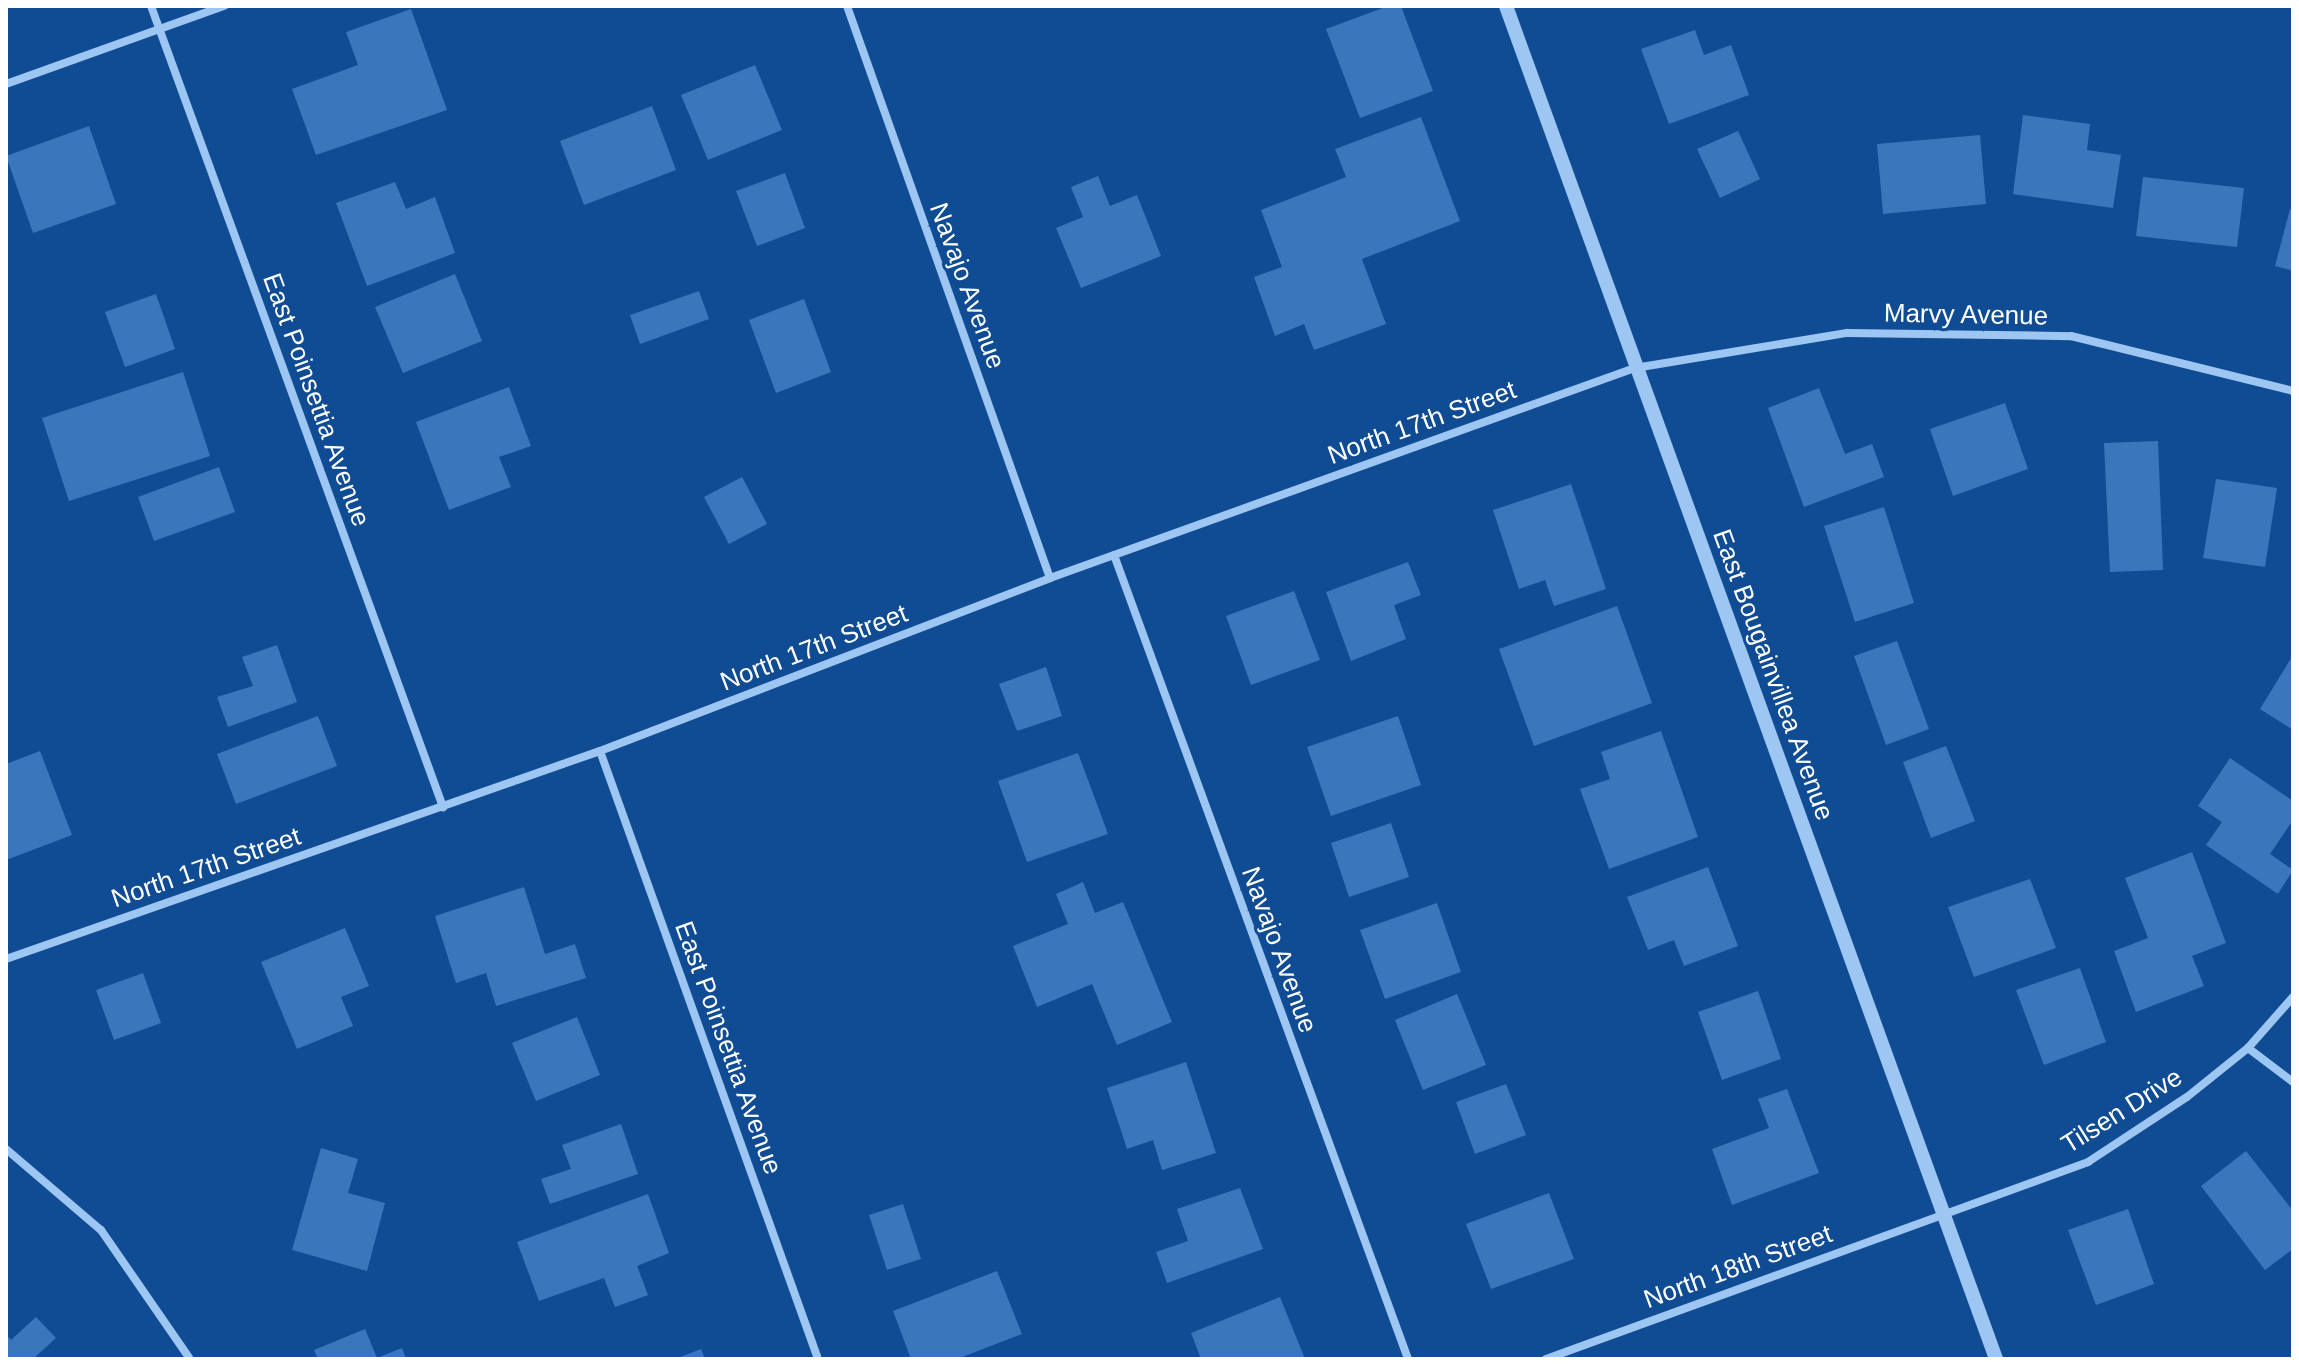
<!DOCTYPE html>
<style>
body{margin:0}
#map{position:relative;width:2299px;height:1365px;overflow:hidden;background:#104c94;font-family:Helvetica,sans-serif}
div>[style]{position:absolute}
.building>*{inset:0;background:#3976bc}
.minor>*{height:8px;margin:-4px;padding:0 4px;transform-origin:4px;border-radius:4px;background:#9ec6f3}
.tertiary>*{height:14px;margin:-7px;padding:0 7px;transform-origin:7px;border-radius:7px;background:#9ec6f3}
span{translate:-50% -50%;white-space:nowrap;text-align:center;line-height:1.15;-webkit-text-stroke:6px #104c94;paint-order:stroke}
.street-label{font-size:26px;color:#fff}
.frame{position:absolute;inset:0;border:8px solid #fff;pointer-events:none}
</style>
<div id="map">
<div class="building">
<div style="clip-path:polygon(1388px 6px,1401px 6px,1433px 91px,1360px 118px,1326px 29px)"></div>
<div style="clip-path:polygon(411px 9px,447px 110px,316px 155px,292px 89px,358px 65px,346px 32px)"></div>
<div style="clip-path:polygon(1695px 30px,1704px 55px,1731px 45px,1749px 95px,1669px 124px,1641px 49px)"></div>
<div style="clip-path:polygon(755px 65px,782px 130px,708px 160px,681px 95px)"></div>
<div style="clip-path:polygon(652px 106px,676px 170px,584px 205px,560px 141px)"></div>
<div style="clip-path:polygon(2023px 115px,2090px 124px,2087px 150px,2121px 155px,2113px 208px,2013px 194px)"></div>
<div style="clip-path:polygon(1421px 117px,1460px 221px,1362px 259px,1386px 324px,1314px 350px,1304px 324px,1275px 336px,1254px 277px,1282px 267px,1261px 210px,1346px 177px,1335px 149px)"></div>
<div style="clip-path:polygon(89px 126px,116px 204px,33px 233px,6px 156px)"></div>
<div style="clip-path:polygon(1738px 131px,1760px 179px,1720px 198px,1697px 149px)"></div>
<div style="clip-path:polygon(1980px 135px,1986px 204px,1883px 214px,1877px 144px)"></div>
<div style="clip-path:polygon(785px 173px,805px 228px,757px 246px,736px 191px)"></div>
<div style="clip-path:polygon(1098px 176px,1110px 206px,1137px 195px,1161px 256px,1081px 288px,1056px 228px,1083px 217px,1071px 187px)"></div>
<div style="clip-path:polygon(2143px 177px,2244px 188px,2237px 247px,2136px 236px)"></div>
<div style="clip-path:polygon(395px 182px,406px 209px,435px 197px,455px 253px,367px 286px,336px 203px)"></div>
<div style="clip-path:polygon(2290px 209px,2293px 210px,2293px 271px,2275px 266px)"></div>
<div style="clip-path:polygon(455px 274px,482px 341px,403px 373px,375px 307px)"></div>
<div style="clip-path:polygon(699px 291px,709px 319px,640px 344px,630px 315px)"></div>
<div style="clip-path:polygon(156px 294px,175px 349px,125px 367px,105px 312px)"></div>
<div style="clip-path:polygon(804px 299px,831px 372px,776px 393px,749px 320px)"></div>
<div style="clip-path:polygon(183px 372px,210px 456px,69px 501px,42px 418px)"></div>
<div style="clip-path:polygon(509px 387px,531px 446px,499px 457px,511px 487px,449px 510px,416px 422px)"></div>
<div style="clip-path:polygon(1819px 388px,1845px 454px,1872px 444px,1884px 477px,1804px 507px,1768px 408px)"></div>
<div style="clip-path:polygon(2005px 403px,2028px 469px,1953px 496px,1930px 429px)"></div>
<div style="clip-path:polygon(2158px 441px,2163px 570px,2110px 572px,2104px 443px)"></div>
<div style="clip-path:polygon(219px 467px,235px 512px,154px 541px,138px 497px)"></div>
<div style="clip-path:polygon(742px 477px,767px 524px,729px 544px,704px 497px)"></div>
<div style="clip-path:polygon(2216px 479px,2277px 488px,2265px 567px,2203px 558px)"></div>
<div style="clip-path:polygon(1571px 484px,1606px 589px,1554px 606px,1545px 580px,1519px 589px,1493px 510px)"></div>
<div style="clip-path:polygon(1884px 507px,1914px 603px,1855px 622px,1824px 526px)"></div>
<div style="clip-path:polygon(1408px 562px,1421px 595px,1394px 605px,1406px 639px,1351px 661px,1326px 592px)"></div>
<div style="clip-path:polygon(1294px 591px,1320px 660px,1251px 685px,1226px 616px)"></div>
<div style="clip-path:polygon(1617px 606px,1652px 703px,1534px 746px,1499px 649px)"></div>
<div style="clip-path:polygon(1897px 641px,1929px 729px,1886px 745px,1854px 656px)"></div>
<div style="clip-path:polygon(277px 645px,297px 702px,228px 727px,217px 697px,253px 686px,242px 657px)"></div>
<div style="clip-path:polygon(2293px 655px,2293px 730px,2260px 709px)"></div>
<div style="clip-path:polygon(1046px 667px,1062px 716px,1017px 731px,999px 684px)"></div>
<div style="clip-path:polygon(318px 716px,337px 766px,236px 804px,217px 754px)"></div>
<div style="clip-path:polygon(1398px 716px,1421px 785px,1331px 816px,1307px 747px)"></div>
<div style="clip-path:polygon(1661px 731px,1698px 837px,1609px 869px,1580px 789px,1610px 779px,1601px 752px)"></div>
<div style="clip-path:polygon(1946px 746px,1975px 821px,1931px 838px,1903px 762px)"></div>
<div style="clip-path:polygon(40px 751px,72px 835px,6px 860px,6px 764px)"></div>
<div style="clip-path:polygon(1078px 753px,1108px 834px,1027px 862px,998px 781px)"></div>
<div style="clip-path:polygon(2230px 758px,2293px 801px,2293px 820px,2270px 854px,2293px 870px,2278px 894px,2206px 845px,2222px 822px,2198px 806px)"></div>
<div style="clip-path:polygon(1391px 823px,1409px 877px,1349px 897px,1331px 843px)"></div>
<div style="clip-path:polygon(2192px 852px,2226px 943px,2192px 956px,2204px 986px,2136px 1012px,2114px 951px,2148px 938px,2125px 878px)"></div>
<div style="clip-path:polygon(1708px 867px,1738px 946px,1684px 966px,1674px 940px,1648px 950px,1627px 897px)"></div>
<div style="clip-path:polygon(2030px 879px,2056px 948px,1974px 977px,1948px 907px)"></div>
<div style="clip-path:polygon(1083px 882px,1095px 913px,1123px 902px,1172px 1022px,1117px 1045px,1092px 984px,1037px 1007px,1013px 946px,1068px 924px,1056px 894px)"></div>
<div style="clip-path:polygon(524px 887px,545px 954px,575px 944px,586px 978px,496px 1006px,486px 973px,456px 983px,435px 916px)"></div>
<div style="clip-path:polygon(1437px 903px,1461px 972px,1385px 999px,1360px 930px)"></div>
<div style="clip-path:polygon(345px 928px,369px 986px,341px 997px,353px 1026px,297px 1049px,261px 962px)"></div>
<div style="clip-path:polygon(2080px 968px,2106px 1042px,2044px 1065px,2016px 990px)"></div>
<div style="clip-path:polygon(143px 973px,161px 1023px,114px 1040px,96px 990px)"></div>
<div style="clip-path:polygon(1758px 991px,1781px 1059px,1722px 1080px,1698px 1012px)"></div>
<div style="clip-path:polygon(1457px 994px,1486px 1065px,1423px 1090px,1395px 1020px)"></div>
<div style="clip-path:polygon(577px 1017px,600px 1075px,536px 1101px,512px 1043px)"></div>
<div style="clip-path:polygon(1186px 1062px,1216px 1153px,1162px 1170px,1153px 1140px,1127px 1149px,1107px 1088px)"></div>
<div style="clip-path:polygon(1506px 1084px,1526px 1135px,1475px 1154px,1456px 1102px)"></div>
<div style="clip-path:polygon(1787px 1089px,1819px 1173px,1732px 1205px,1712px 1149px,1769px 1128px,1758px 1099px)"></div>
<div style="clip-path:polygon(621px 1124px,638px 1174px,550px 1204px,541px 1179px,571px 1169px,562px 1145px)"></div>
<div style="clip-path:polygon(321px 1148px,358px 1159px,348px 1193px,385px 1203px,367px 1271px,292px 1250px)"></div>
<div style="clip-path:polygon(2246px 1151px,2293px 1211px,2293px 1249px,2265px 1270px,2201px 1186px)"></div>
<div style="clip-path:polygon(1240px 1188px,1263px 1249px,1167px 1283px,1156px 1252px,1188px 1241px,1177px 1209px)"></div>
<div style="clip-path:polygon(1549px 1193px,1574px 1259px,1491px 1289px,1466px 1224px)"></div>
<div style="clip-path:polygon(648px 1194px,669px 1253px,637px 1266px,648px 1295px,615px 1307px,604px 1278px,539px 1301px,517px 1242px)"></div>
<div style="clip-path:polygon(903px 1204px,921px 1259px,887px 1270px,869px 1215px)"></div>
<div style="clip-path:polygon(2128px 1209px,2154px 1284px,2096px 1305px,2068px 1230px)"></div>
<div style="clip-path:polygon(997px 1271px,1022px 1334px,957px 1359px,911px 1359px,893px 1311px)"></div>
<div style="clip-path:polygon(1280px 1297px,1305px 1359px,1201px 1359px,1191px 1333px)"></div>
<div style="clip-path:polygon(36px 1317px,56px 1338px,33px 1359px,6px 1359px,6px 1334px,11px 1340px)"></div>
<div style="clip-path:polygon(365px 1329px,377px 1358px,402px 1348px,406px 1359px,318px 1359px,314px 1350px)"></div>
<div style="clip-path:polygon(701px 1349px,705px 1359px,675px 1359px)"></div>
</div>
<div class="minor">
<div style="left:151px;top:6px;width:853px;rotate:69.97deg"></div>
<div style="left:847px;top:6px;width:607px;rotate:70.46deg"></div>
<div style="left:6px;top:84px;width:232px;rotate:-19.7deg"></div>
<div style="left:1114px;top:555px;width:856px;rotate:69.91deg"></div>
<div style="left:600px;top:751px;width:646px;rotate:70.27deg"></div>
<div style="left:6px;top:959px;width:629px;rotate:-19.3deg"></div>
<div style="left:600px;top:751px;width:482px;rotate:-21deg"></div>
<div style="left:1050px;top:578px;width:622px;rotate:-19.75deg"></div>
<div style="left:1635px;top:368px;width:215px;rotate:-9.4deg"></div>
<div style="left:1847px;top:333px;width:224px;rotate:0.8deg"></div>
<div style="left:2071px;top:336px;width:229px;rotate:13.9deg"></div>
<div style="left:2248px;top:1048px;width:56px;rotate:37.1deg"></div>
<div style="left:6px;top:1149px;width:125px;rotate:40.5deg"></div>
<div style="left:101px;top:1230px;width:157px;rotate:55.4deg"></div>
<div style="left:1546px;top:1359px;width:577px;rotate:-19.97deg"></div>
<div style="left:2088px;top:1162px;width:118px;rotate:-33.3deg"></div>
<div style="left:2187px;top:1097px;width:78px;rotate:-38.8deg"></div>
<div style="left:2248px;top:1048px;width:68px;rotate:-48.6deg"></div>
</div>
<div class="tertiary">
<div style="left:1506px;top:6px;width:1439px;rotate:70.09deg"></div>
</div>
<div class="street-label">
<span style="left:967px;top:286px;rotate:70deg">Navajo Avenue</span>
<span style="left:1966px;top:315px;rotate:1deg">Marvy Avenue</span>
<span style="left:316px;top:400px;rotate:70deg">East Poinsettia Avenue</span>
<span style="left:1422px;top:423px;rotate:-20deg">North 17th Street</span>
<span style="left:814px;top:648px;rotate:-21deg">North 17th Street</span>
<span style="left:1773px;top:675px;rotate:70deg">East Bougainvillea Avenue</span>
<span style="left:206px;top:868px;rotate:-19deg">North 17th Street</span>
<span style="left:1279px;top:950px;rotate:70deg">Navajo Avenue</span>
<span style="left:728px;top:1048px;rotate:70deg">East Poinsettia Avenue</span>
<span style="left:2122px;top:1111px;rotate:-32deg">Tilsen Drive</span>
<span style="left:1738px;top:1267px;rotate:-20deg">North 18th Street</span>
</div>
<div class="frame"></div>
</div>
